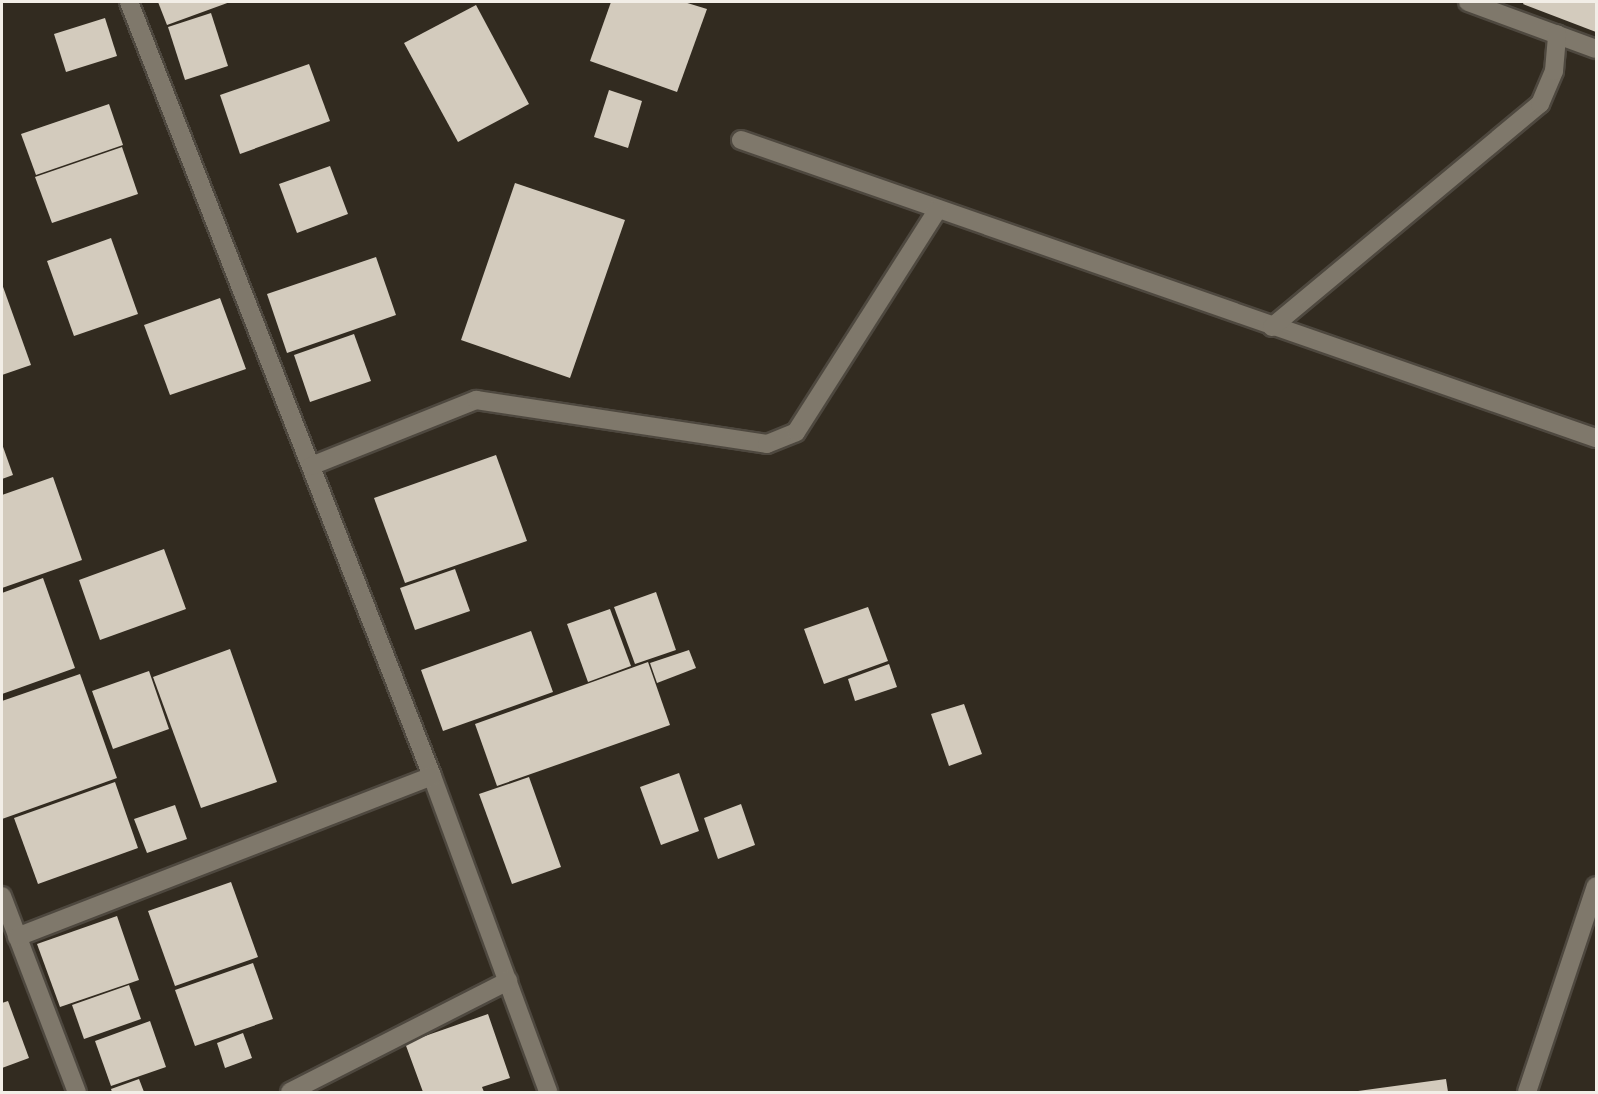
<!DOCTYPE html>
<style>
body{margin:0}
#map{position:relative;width:1598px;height:1094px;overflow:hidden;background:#322b20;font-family:"Titillium Web",sans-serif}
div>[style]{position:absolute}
.building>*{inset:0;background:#d3cbbd}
.roads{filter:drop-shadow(2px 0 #4e483f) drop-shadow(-2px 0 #4e483f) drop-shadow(0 2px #4e483f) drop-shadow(0 -2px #4e483f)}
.street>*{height:18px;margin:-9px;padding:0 9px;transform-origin:9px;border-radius:9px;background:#7f786b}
span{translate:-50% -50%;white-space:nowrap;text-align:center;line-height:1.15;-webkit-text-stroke:6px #322b20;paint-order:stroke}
.frame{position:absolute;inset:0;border:3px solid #f2eee7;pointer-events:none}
</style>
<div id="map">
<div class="building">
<div style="clip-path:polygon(158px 2px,230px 2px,167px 25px)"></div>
<div style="clip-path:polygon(611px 2px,684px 2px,707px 9px,677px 92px,590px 61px)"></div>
<div style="clip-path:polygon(1524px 2px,1596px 2px,1596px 32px,1523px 4px)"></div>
<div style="clip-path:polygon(476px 5px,529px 104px,458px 142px,404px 43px)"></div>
<div style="clip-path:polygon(211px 13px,228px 66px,185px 80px,168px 27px)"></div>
<div style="clip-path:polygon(105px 18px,117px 56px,66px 72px,54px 34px)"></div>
<div style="clip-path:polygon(309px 64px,330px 121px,240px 154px,220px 95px)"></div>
<div style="clip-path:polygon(609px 90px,642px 101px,628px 148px,594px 137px)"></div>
<div style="clip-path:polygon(109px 104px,123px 145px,36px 175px,21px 134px)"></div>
<div style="clip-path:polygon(122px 147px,138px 194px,52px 223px,35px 177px)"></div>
<div style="clip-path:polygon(330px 166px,348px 214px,297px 233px,279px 184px)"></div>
<div style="clip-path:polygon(515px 183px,625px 220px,570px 378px,461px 340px)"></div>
<div style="clip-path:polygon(111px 238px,138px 314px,74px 336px,47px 261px)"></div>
<div style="clip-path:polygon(376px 257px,396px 315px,287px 353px,267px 294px)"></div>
<div style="clip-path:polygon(2px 284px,31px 365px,2px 375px)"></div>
<div style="clip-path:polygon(220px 298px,246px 369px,170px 395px,144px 325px)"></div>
<div style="clip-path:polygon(354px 334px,371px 381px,310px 402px,294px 355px)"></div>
<div style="clip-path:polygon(2px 444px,13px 475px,2px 479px)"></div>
<div style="clip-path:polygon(496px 455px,527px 541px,405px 583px,374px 498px)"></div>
<div style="clip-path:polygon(53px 477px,82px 560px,2px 588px,2px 495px)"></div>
<div style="clip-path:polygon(164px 549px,186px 609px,100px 640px,79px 580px)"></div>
<div style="clip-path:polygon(455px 569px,470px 611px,415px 630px,400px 588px)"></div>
<div style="clip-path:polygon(43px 578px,75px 668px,2px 694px,2px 593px)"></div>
<div style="clip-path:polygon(656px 592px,676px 650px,635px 664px,614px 607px)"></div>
<div style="clip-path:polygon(868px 607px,888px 661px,824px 684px,804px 629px)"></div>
<div style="clip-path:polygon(610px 609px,631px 666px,588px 682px,567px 624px)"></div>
<div style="clip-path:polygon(531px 631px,553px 692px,443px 731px,421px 670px)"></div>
<div style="clip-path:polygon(230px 649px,277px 782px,201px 808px,153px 677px)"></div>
<div style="clip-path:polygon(689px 650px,696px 668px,657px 683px,650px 663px)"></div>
<div style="clip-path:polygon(648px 662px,670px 725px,497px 786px,475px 724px)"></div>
<div style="clip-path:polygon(889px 664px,897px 687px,855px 701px,848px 679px)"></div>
<div style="clip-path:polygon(149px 671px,169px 729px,113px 749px,92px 691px)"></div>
<div style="clip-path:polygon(80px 674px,117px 778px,2px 819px,2px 701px)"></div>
<div style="clip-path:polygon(964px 704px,982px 754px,949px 766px,931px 714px)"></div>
<div style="clip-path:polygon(679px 773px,699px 831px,661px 845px,640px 787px)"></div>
<div style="clip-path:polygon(529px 777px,561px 867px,512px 884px,479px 794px)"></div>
<div style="clip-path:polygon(115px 782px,138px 848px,38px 884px,14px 818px)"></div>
<div style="clip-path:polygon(741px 804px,755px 845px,718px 859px,704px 818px)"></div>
<div style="clip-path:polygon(175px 805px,187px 839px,147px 853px,134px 819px)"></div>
<div style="clip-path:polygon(231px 882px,258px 957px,175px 986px,148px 911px)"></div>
<div style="clip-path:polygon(117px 916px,139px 980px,60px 1007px,37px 944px)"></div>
<div style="clip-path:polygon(253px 963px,273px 1019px,195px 1046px,175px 990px)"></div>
<div style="clip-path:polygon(129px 985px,141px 1019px,84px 1039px,72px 1005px)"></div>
<div style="clip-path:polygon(8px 1001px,29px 1058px,2px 1068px,2px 1003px)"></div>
<div style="clip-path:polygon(488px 1014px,510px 1078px,482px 1087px,484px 1092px,423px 1092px,405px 1043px)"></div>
<div style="clip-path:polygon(150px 1021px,166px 1067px,111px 1086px,95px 1041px)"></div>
<div style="clip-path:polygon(243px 1033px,252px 1058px,225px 1068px,217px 1043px)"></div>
<div style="clip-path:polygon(139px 1079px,144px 1092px,112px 1092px,111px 1089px)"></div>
<div style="clip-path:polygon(1446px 1079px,1448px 1092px,1358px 1092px,1358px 1091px)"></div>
</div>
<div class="roads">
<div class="street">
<div style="left:129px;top:2px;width:831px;rotate:68.62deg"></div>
<div style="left:432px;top:776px;width:337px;rotate:69.8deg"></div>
<div style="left:1468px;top:2px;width:136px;rotate:20.2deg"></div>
<div style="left:741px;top:140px;width:905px;rotate:19.22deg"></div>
<div style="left:1272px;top:327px;width:349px;rotate:-39.8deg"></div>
<div style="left:1540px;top:104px;width:36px;rotate:-67deg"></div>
<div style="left:1554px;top:71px;width:37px;rotate:-85deg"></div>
<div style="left:311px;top:466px;width:178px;rotate:-21.8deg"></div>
<div style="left:476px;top:400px;width:294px;rotate:8.6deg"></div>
<div style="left:767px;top:444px;width:31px;rotate:-22deg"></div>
<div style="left:796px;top:432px;width:264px;rotate:-57.5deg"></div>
<div style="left:2px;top:896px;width:210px;rotate:69.1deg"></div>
<div style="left:17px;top:937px;width:445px;rotate:-21.2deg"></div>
<div style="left:290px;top:1092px;width:245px;rotate:-27deg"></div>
<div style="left:1527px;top:1092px;width:217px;rotate:-71.5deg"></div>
</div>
</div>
<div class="frame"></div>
</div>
